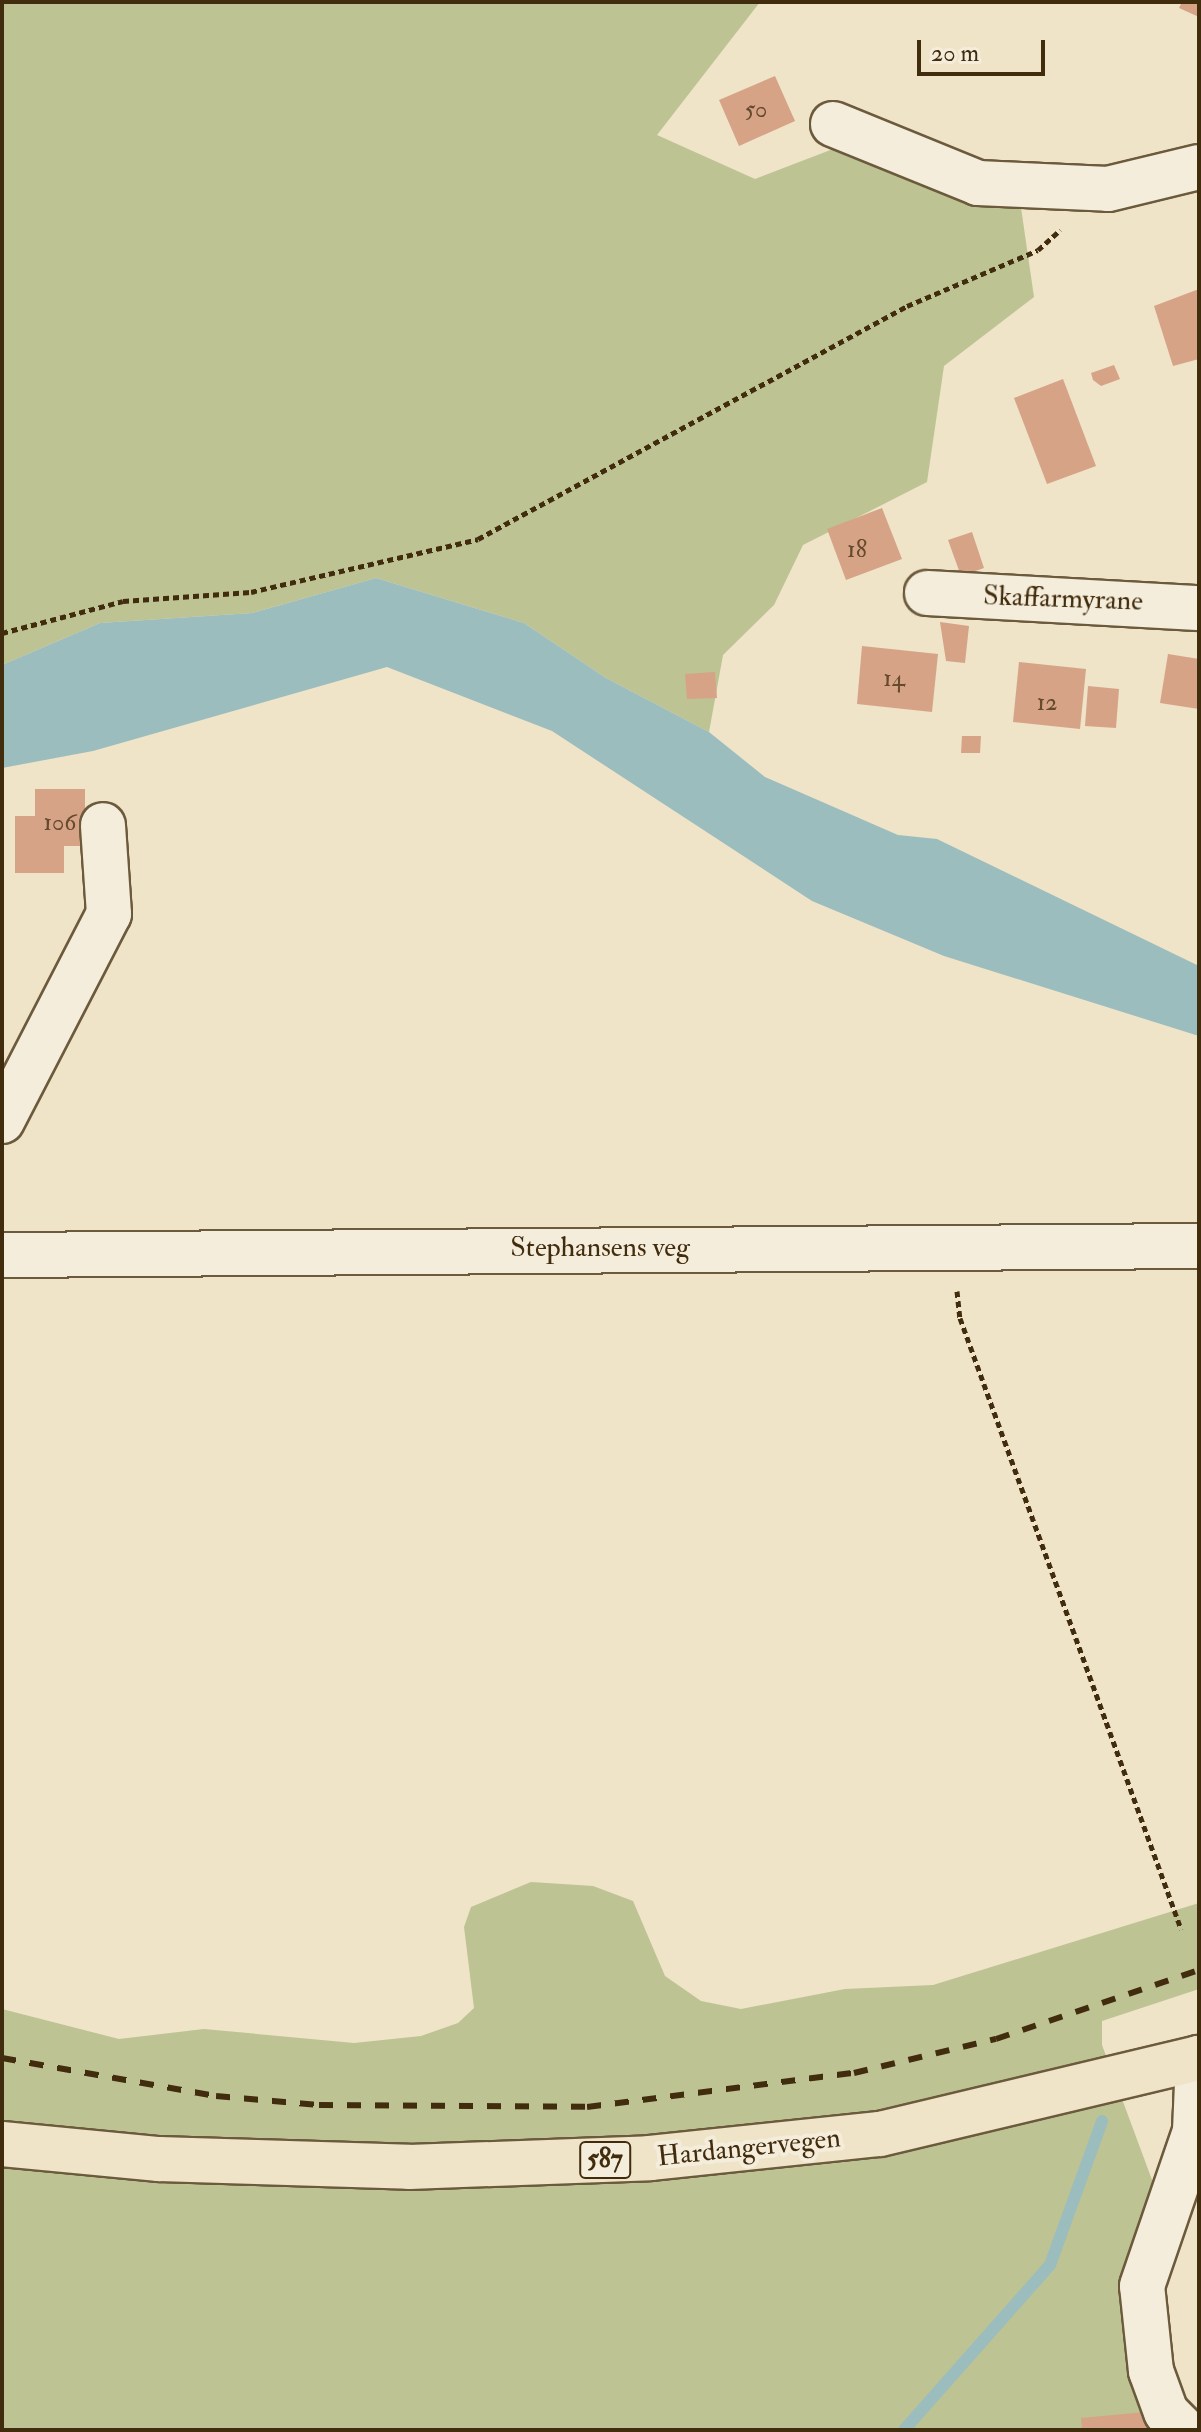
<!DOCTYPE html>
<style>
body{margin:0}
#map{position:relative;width:1201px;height:2432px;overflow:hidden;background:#efe3c8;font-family:"IM FELL Double Pica",serif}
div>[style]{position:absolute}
.green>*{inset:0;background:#bdc393}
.water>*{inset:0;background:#9cbdbd}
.stream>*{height:12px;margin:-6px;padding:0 6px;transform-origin:6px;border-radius:6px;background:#9cbdbd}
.building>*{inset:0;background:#d6a387}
.path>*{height:5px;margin-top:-2.5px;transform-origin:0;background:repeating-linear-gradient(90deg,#412c0e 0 6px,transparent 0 10px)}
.roads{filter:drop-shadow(2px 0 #6c5a3c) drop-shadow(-2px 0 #6c5a3c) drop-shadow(0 2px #6c5a3c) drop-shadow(0 -2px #6c5a3c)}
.minor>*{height:44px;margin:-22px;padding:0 22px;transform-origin:22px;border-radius:22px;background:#f5eddb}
.major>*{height:44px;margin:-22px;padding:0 22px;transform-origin:22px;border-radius:22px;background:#efe3c8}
.rail>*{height:6px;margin-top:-3px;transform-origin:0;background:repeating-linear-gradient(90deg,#412c0e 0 14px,transparent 0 28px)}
span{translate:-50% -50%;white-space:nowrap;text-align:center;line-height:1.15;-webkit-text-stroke:8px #f5eddb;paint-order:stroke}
.number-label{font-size:24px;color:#664a2c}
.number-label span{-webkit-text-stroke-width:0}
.shield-label span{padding:2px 6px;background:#f5eddb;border:2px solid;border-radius:6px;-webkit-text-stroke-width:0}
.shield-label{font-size:26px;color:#412c0e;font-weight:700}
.street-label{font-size:28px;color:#412c0e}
.frame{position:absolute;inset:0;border:4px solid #412c0e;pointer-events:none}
.scale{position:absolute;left:917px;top:40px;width:128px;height:36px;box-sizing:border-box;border:4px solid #412c0e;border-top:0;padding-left:10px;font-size:24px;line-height:28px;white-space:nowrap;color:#412c0e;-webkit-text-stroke:6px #f5eddb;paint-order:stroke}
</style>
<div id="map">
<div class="green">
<div style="clip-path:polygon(2px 2px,760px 2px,657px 135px,755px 179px,880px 131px,1018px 187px,1034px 297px,944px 366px,927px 482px,803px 545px,774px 605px,723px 655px,709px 732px,606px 678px,524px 623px,376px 578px,252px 613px,100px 623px,2px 665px)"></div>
<div style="clip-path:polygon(531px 1882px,593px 1886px,633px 1901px,665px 1976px,701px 2001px,741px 2009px,845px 1989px,933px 1985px,1199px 1903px,1199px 1989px,1102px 2021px,1102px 2045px,1155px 2188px,1163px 2430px,2px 2430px,2px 2009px,119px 2039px,204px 2029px,354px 2043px,421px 2036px,458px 2023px,474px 2008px,464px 1927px,471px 1907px)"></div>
</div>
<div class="water">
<div style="clip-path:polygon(376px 578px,524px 623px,606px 678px,709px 732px,765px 777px,898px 835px,937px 839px,1199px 966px,1199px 1036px,944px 956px,812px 901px,552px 731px,387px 667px,93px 751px,2px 768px,2px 665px,100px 623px,252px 613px)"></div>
</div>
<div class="stream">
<div style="left:904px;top:2430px;width:220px;rotate:-48.5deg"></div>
<div style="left:1050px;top:2265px;width:153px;rotate:-70.1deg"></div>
</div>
<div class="building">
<div style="clip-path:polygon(1182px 2px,1199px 2px,1199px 17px,1179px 8px)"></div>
<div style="clip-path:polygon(775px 76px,795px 121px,739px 146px,719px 100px)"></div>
<div style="clip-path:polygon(1199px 289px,1199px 359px,1173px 366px,1154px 306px)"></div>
<div style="clip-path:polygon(1114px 365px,1120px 379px,1101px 386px,1093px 380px,1091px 373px)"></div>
<div style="clip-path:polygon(1063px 379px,1096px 466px,1047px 484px,1014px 398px)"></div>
<div style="clip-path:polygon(882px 508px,902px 559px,846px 580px,827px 529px)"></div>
<div style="clip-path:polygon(972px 532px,984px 568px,961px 576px,948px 540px)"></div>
<div style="clip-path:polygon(940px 622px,969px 626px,965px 663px,946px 661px)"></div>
<div style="clip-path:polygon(862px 646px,938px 654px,932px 712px,857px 704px)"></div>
<div style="clip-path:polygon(1168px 654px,1199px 659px,1199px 709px,1160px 703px)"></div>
<div style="clip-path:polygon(1019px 662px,1086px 669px,1080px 729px,1013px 722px)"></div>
<div style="clip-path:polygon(715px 672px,717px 698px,687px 699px,685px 674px)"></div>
<div style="clip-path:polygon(1088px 686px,1119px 689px,1116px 728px,1085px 726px)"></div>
<div style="clip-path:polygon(962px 736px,981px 736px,980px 753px,961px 753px)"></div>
<div style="clip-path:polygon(35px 789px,85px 789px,85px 846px,64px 846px,64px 873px,15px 873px,15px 816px,35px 816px)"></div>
<div style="clip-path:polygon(1145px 2412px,1147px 2430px,1082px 2430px,1081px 2418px)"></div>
</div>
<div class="path">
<div style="left:2px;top:633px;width:125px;rotate:-14.8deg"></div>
<div style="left:123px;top:601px;width:128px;rotate:-4deg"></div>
<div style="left:251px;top:592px;width:233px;rotate:-13.1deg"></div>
<div style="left:478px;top:539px;width:488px;rotate:-28.5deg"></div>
<div style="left:907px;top:306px;width:142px;rotate:-23.1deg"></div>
<div style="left:1038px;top:250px;width:30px;rotate:-42deg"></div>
<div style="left:957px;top:1291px;width:27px;rotate:84deg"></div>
<div style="left:960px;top:1318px;width:650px;rotate:70.11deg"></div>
</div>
<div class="roads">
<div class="minor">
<div style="left:833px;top:124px;width:157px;rotate:22.1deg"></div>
<div style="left:978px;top:183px;width:130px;rotate:2.6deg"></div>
<div style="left:1108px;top:189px;width:94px;rotate:-13.6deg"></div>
<div style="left:927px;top:593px;width:272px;rotate:3.2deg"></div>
<div style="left:2px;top:1121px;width:233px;rotate:-62.7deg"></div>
<div style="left:109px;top:914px;width:89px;rotate:-93.9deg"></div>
<div style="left:2px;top:1255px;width:1197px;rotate:-0.43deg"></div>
<div style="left:1184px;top:2430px;width:25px;rotate:-135deg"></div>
<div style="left:1166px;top:2412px;width:44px;rotate:-110.1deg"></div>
<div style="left:1151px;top:2371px;width:85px;rotate:-96deg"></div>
<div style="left:1142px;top:2286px;width:164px;rotate:-71.1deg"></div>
<div style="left:1195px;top:2131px;width:73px;rotate:-87.6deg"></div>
</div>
<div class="major">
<div style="left:2px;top:2144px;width:158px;rotate:5.5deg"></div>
<div style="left:159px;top:2159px;width:250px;rotate:1.8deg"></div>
<div style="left:409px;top:2167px;width:241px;rotate:-2.1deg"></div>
<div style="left:650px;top:2158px;width:231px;rotate:-6deg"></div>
<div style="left:880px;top:2134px;width:328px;rotate:-13.4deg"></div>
</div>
</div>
<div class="rail">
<div style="left:2px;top:2058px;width:217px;rotate:10.1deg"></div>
<div style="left:216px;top:2096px;width:103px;rotate:5deg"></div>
<div style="left:319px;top:2105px;width:268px;rotate:0.4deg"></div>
<div style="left:587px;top:2107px;width:269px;rotate:-7.3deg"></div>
<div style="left:854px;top:2073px;width:146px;rotate:-13.5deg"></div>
<div style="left:996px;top:2039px;width:214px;rotate:-18.8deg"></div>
</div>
<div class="number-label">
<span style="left:756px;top:110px">50</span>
<span style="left:857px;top:550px">18</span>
<span style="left:894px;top:679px">14</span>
<span style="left:1047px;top:703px">12</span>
<span style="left:60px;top:823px">106</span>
</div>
<div class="shield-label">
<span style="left:605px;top:2160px">587</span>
</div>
<div class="street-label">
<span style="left:1063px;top:599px;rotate:2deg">Skaffarmyrane</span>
<span style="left:600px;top:1248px">Stephansens veg</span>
<span style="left:749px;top:2148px;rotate:-6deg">Hardangervegen</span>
</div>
<div class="frame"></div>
<div class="scale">20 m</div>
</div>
